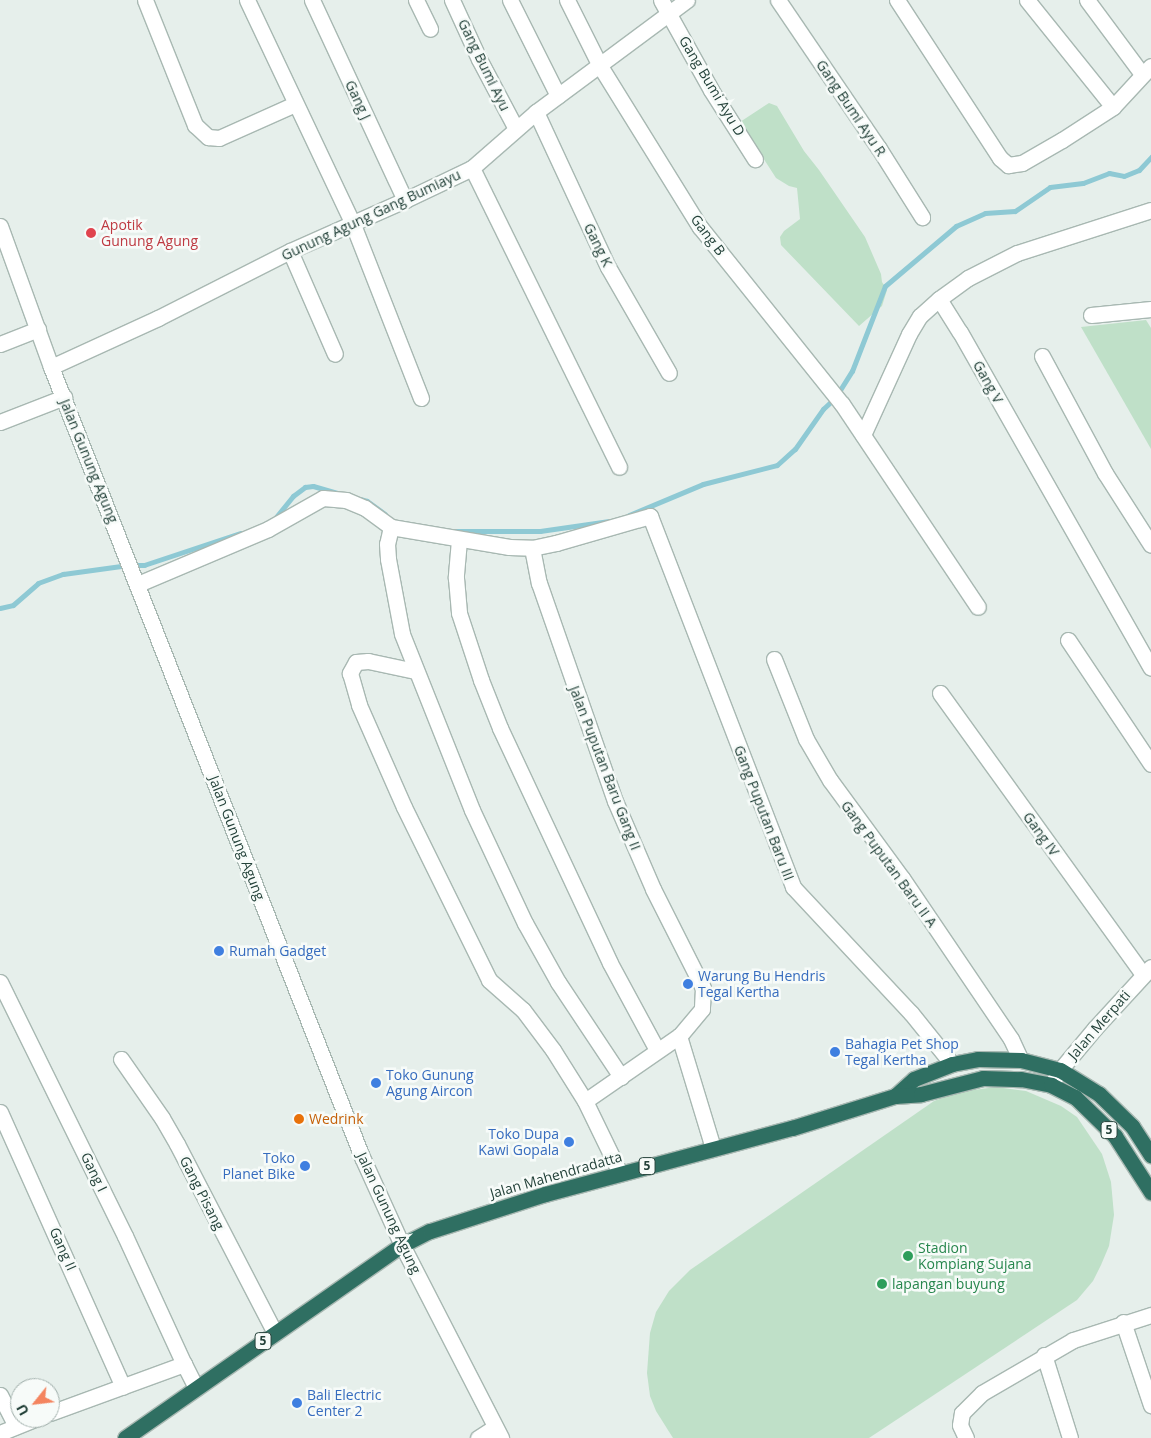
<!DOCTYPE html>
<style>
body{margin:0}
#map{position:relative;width:1151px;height:1438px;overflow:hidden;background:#e6efeb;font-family:"Open Sans",sans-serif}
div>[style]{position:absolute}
.green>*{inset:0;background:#bfe0c8}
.stream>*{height:5px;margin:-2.5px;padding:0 2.5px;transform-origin:2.5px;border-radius:2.5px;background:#8ec9d4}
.roads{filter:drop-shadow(1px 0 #a8b8b2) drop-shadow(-1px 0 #a8b8b2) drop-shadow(0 1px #a8b8b2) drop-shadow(0 -1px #a8b8b2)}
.street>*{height:15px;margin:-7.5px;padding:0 7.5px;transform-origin:7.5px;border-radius:7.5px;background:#fff}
.secondary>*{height:15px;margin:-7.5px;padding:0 7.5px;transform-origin:7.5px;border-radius:7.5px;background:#fff}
.highway>*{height:15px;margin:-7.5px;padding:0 7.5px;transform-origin:7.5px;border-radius:7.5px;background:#2f6f62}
.dots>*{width:14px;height:14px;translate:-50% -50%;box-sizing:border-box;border:2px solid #f7fbf9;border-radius:50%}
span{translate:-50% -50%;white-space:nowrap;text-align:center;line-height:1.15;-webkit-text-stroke:5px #f7fbf9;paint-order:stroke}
.shield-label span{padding:1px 4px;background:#f7fbf9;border:1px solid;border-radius:4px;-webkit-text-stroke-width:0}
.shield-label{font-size:12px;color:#24423a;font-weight:700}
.street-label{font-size:14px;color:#24423a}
.health-label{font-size:14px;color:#be3a42}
.left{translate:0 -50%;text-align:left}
.shop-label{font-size:14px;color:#366cbe}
.right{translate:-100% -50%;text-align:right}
.food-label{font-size:14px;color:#c56008}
.leisure-label{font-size:14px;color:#27864d}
.north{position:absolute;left:10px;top:1378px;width:50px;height:50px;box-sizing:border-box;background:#f7fbf9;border:1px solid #a3b1ad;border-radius:50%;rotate:241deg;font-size:14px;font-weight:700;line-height:20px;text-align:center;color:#24423a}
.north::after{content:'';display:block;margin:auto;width:18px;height:22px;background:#f4845f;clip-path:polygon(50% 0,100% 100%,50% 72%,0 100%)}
</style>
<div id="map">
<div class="green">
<div style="clip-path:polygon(769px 103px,777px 106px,804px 151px,819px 170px,865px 237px,881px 274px,882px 282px,887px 290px,882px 306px,859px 326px,781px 245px,780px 237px,784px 231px,800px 219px,797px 188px,789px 186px,776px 178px,740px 122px)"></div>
<div style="clip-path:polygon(1146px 320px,1151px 328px,1151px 449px,1081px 327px)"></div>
<div style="clip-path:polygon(996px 1087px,1026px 1091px,1061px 1106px,1077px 1117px,1102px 1154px,1111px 1182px,1114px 1215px,1109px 1246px,1101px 1265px,1093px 1281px,1077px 1300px,869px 1438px,673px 1438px,656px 1411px,650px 1396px,647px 1373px,650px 1333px,656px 1312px,669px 1291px,690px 1270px,934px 1101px,958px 1092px)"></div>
</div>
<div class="stream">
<div style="left:360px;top:499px;width:7px;rotate:16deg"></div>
<div style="left:367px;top:501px;width:22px;rotate:36deg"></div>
<div style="left:629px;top:515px;width:80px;rotate:-22.7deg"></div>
<div style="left:703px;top:484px;width:76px;rotate:-14.4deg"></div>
<div style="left:777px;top:465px;width:24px;rotate:-42deg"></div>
<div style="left:795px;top:449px;width:49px;rotate:-55deg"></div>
<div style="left:823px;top:409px;width:16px;rotate:-43deg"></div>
<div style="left:835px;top:398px;width:32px;rotate:-58deg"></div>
<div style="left:852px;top:371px;width:91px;rotate:-68.8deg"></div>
<div style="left:885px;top:286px;width:93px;rotate:-40.2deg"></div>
<div style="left:956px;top:226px;width:32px;rotate:-24deg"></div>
<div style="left:985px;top:213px;width:30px;rotate:-4deg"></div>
<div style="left:1015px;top:211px;width:42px;rotate:-34.4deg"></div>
<div style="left:1050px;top:187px;width:33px;rotate:-7deg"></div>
<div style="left:1083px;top:183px;width:28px;rotate:-21deg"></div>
<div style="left:1109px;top:173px;width:15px;rotate:11deg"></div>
<div style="left:1124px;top:176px;width:16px;rotate:-22deg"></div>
<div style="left:1139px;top:170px;width:18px;rotate:-47deg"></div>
<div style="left:276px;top:517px;width:27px;rotate:-51deg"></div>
<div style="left:293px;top:496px;width:15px;rotate:-37deg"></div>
<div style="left:305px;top:487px;width:8px;rotate:-7deg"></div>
<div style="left:313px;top:486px;width:26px;rotate:16deg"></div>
<div style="left:453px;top:531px;width:87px"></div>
<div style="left:540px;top:531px;width:70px;rotate:-8.2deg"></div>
<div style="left:0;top:608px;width:13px;rotate:-13deg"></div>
<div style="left:13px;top:605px;width:33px;rotate:-41deg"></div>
<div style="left:38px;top:583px;width:27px;rotate:-20deg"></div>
<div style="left:63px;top:574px;width:66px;rotate:-7.9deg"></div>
<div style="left:128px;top:565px;width:16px"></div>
<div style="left:144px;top:565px;width:102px;rotate:-18.3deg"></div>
</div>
<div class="roads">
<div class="street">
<div style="left:145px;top:0;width:135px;rotate:68.2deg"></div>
<div style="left:195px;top:125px;width:18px;rotate:43deg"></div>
<div style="left:208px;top:137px;width:11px;rotate:5deg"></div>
<div style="left:219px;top:138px;width:83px;rotate:-24.1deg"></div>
<div style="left:247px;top:0;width:246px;rotate:64.7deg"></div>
<div style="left:352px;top:222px;width:189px;rotate:68.6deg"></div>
<div style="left:312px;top:0;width:221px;rotate:65.1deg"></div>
<div style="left:416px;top:0;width:32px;rotate:64deg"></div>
<div style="left:452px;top:0;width:65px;rotate:65.4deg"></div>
<div style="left:479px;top:59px;width:79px;rotate:62.1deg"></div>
<div style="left:510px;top:0;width:107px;rotate:63.4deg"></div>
<div style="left:567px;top:0;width:74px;rotate:63.4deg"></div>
<div style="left:600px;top:66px;width:190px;rotate:58.2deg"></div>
<div style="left:700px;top:227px;width:227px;rotate:51.3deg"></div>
<div style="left:842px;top:404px;width:244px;rotate:56.2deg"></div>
<div style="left:661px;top:0;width:103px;rotate:60.9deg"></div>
<div style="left:711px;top:90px;width:82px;rotate:57.5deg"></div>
<div style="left:778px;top:0;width:178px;rotate:55.8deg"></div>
<div style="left:878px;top:147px;width:83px;rotate:57.8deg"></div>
<div style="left:897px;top:0;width:189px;rotate:56.9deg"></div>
<div style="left:1000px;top:158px;width:11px;rotate:41deg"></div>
<div style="left:1008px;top:165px;width:14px;rotate:-8deg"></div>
<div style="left:1022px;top:163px;width:46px;rotate:-29.9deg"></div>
<div style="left:1062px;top:140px;width:61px;rotate:-32.9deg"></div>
<div style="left:1113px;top:107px;width:56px;rotate:-47.2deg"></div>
<div style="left:1027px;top:0;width:137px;rotate:51.2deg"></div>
<div style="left:1087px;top:0;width:92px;rotate:53.4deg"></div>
<div style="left:536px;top:112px;width:171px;rotate:65.1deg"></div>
<div style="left:608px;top:267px;width:122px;rotate:60.1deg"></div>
<div style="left:472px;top:168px;width:333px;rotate:63.8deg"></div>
<div style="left:1151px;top:210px;width:141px;rotate:162.2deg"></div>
<div style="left:1017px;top:253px;width:55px;rotate:153deg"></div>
<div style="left:968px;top:278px;width:36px;rotate:144deg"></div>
<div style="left:939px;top:299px;width:39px;rotate:58deg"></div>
<div style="left:960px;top:332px;width:386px;rotate:60.4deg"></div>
<div style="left:290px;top:251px;width:112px;rotate:66.4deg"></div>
<div style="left:1091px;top:315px;width:60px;rotate:-5.7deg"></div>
<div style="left:0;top:344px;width:41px;rotate:-21.5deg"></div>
<div style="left:1042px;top:356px;width:133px;rotate:61.7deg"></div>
<div style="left:1105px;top:473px;width:85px;rotate:57.4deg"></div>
<div style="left:51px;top:367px;width:118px;rotate:-24.6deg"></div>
<div style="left:158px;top:318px;width:148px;rotate:-26.9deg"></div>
<div style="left:290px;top:251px;width:126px;rotate:-23.9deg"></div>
<div style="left:405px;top:200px;width:74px;rotate:-25.5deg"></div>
<div style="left:472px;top:168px;width:85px;rotate:-41.2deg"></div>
<div style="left:536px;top:112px;width:188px;rotate:-36.6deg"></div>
<div style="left:0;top:422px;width:69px;rotate:-21.3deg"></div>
<div style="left:863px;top:435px;width:111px;rotate:-65.5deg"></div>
<div style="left:909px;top:334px;width:21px;rotate:-59deg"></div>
<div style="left:920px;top:316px;width:25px;rotate:-42deg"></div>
<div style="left:391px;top:527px;width:17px;rotate:103deg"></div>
<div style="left:387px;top:544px;width:15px;rotate:86deg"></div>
<div style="left:388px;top:559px;width:76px;rotate:79.4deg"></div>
<div style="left:402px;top:634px;width:189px;rotate:68.3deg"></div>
<div style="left:472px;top:810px;width:125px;rotate:64.9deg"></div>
<div style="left:525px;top:923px;width:68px;rotate:60.8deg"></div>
<div style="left:558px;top:982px;width:114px;rotate:56.4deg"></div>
<div style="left:459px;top:540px;width:38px;rotate:95deg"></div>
<div style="left:456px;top:578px;width:35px;rotate:85deg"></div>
<div style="left:459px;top:613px;width:71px;rotate:71.8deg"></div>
<div style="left:481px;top:680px;width:52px;rotate:68.4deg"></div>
<div style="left:500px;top:728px;width:259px;rotate:64.9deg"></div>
<div style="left:610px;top:963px;width:99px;rotate:61.6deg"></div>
<div style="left:532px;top:548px;width:36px;rotate:79deg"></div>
<div style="left:539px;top:583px;width:231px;rotate:70.8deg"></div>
<div style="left:615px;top:801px;width:96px;rotate:66.6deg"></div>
<div style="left:653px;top:889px;width:111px;rotate:63.2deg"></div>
<div style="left:703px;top:988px;width:21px;rotate:93deg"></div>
<div style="left:702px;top:1009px;width:35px;rotate:130deg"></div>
<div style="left:679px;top:1036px;width:114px;rotate:145.3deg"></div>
<div style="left:585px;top:1101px;width:80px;rotate:64.1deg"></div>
<div style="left:138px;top:584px;width:141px;rotate:-22.9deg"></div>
<div style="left:268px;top:529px;width:63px;rotate:-29.4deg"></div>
<div style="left:323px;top:498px;width:23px;rotate:5deg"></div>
<div style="left:346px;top:500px;width:21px;rotate:23deg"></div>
<div style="left:365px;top:508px;width:32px;rotate:36deg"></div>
<div style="left:391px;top:527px;width:120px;rotate:9.6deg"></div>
<div style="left:509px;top:547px;width:23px;rotate:2deg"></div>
<div style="left:532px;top:548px;width:25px;rotate:-12deg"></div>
<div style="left:556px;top:543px;width:98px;rotate:-16deg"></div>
<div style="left:650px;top:516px;width:398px;rotate:68.9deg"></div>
<div style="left:793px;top:887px;width:173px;rotate:46.9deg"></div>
<div style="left:911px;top:1013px;width:65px;rotate:51.2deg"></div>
<div style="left:1068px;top:640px;width:149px;rotate:56.2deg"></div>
<div style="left:774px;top:659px;width:86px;rotate:68.2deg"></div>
<div style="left:806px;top:739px;width:48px;rotate:59.7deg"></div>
<div style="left:830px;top:780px;width:122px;rotate:53.7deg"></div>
<div style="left:902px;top:878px;width:194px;rotate:55.9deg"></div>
<div style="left:1011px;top:1039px;width:23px;rotate:65deg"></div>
<div style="left:415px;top:671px;width:48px;rotate:-168deg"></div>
<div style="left:368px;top:661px;width:12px;rotate:175deg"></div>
<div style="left:356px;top:662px;width:13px;rotate:119deg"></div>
<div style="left:350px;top:673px;width:33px;rotate:74deg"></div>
<div style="left:359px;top:705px;width:111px;rotate:66.2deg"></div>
<div style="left:404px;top:807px;width:193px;rotate:63.8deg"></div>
<div style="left:489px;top:980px;width:45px;rotate:41.4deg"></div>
<div style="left:523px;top:1010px;width:50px;rotate:53.1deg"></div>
<div style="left:553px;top:1050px;width:60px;rotate:57.9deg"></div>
<div style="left:940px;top:693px;width:347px;rotate:54.2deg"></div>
<div style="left:0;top:982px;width:283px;rotate:63.8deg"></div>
<div style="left:125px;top:1236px;width:141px;rotate:65.3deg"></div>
<div style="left:679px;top:1036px;width:117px;rotate:73.1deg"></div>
<div style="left:121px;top:1059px;width:72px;rotate:55.2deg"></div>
<div style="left:162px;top:1118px;width:30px;rotate:60deg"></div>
<div style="left:177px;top:1144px;width:213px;rotate:62.6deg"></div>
<div style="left:0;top:1112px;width:301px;rotate:65.9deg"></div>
<div style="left:1123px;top:1322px;width:88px;rotate:71.4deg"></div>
<div style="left:1044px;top:1355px;width:87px;rotate:72.6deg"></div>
<div style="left:0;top:1395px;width:35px;rotate:63deg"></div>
<div style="left:50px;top:1413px;width:143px;rotate:-20.1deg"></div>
<div style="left:184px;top:1364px;width:27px;rotate:63deg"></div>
<div style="left:0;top:1433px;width:40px;rotate:-22deg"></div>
<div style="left:478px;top:1438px;width:20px;rotate:-33deg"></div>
<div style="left:966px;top:1438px;width:14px;rotate:-115deg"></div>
<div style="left:960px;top:1425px;width:12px;rotate:-81deg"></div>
<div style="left:962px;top:1413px;width:28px;rotate:-45deg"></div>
<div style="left:982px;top:1393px;width:105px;rotate:-30.2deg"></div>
<div style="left:1073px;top:1340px;width:82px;rotate:-17.8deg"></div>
</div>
<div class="secondary">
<div style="left:0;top:226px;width:150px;rotate:70.1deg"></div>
<div style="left:51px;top:367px;width:849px;rotate:68.51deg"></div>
<div style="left:362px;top:1157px;width:97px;rotate:65.6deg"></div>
<div style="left:402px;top:1245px;width:217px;rotate:62.8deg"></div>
<div style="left:1051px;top:1085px;width:17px;rotate:-59deg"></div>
<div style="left:1060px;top:1070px;width:55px;rotate:-50.2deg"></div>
<div style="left:1095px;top:1028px;width:83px;rotate:-47.4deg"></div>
</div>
<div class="highway">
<div style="left:895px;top:1096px;width:25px;rotate:-42deg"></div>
<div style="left:914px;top:1079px;width:41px;rotate:-21.5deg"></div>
<div style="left:952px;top:1064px;width:26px;rotate:-11deg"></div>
<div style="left:978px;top:1059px;width:43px;rotate:1.3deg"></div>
<div style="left:1021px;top:1060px;width:40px;rotate:14.4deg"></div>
<div style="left:1060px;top:1070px;width:46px;rotate:31.6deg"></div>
<div style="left:1099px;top:1094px;width:46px;rotate:44.1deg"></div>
<div style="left:1132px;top:1126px;width:35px;rotate:57deg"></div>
<div style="left:125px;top:1438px;width:338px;rotate:-34.9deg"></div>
<div style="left:402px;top:1245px;width:31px;rotate:-27deg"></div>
<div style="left:430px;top:1231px;width:121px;rotate:-17.8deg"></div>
<div style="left:545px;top:1194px;width:256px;rotate:-15deg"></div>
<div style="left:792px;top:1128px;width:108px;rotate:-17.3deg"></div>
<div style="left:895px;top:1096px;width:26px;rotate:-4deg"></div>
<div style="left:921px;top:1094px;width:64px;rotate:-14.5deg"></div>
<div style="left:983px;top:1078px;width:38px;rotate:2deg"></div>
<div style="left:1021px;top:1079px;width:31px;rotate:11deg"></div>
<div style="left:1051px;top:1085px;width:27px;rotate:27deg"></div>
<div style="left:1075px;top:1097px;width:56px;rotate:44.3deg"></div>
<div style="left:1115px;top:1136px;width:67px;rotate:57.3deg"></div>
</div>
</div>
<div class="dots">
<div style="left:91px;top:233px;background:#e0444e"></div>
<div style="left:219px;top:951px;background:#3f7fe0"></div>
<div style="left:688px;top:984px;background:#3f7fe0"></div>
<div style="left:835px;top:1052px;background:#3f7fe0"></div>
<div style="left:376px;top:1083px;background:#3f7fe0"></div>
<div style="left:299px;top:1119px;background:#e8710a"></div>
<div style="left:569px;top:1142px;background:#3f7fe0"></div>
<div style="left:305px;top:1166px;background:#3f7fe0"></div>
<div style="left:908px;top:1256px;background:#2e9e5b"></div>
<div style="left:882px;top:1284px;background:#2e9e5b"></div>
<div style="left:297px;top:1403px;background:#3f7fe0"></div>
</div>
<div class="shield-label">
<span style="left:1109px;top:1130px">5</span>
<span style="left:647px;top:1166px">5</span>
<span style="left:263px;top:1341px">5</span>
</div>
<div class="street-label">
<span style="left:484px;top:65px;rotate:64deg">Gang Bumi Ayu</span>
<span style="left:712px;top:86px;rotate:59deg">Gang Bumi Ayu D</span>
<span style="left:358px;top:100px;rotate:65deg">Gang J</span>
<span style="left:851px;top:108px;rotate:56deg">Gang Bumi Ayu R</span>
<span style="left:371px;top:215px;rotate:-25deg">Gunung Agung Gang Bumiayu</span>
<span style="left:708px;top:235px;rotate:53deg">Gang B</span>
<span style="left:598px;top:245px;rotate:64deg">Gang K</span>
<span style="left:988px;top:382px;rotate:61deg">Gang V</span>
<span style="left:89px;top:461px;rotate:68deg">Jalan Gunung Agung</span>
<span style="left:605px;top:768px;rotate:69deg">Jalan Puputan Baru Gang II</span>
<span style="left:764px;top:813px;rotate:69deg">Gang Puputan Baru III</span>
<span style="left:1041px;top:834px;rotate:54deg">Gang IV</span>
<span style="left:237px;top:838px;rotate:69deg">Jalan Gunung Agung</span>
<span style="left:889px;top:864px;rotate:54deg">Gang Puputan Baru II A</span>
<span style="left:1099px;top:1025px;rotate:-49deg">Jalan Merpati</span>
<span style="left:94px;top:1172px;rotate:64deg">Gang I</span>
<span style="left:556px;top:1175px;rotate:-16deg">Jalan Mahendradatta</span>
<span style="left:202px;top:1193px;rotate:63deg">Gang Pisang</span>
<span style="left:389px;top:1213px;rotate:65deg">Jalan Gunung Agung</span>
<span style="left:63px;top:1249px;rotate:66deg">Gang II</span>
</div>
<div class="health-label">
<span class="left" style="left:101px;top:233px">Apotik<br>Gunung Agung</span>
</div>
<div class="shop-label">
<span class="left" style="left:229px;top:951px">Rumah Gadget</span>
<span class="left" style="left:698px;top:984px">Warung Bu Hendris<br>Tegal Kertha</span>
<span class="left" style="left:845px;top:1052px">Bahagia Pet Shop<br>Tegal Kertha</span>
<span class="left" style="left:386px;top:1083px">Toko Gunung<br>Agung Aircon</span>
<span class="right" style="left:559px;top:1142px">Toko Dupa<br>Kawi Gopala</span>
<span class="right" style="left:295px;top:1166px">Toko<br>Planet Bike</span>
<span class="left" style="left:307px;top:1403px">Bali Electric<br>Center 2</span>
</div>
<div class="food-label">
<span class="left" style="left:309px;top:1119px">Wedrink</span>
</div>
<div class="leisure-label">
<span class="left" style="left:918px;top:1256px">Stadion<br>Kompiang Sujana</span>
<span class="left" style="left:892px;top:1284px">lapangan buyung</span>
</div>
<div class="north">U</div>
</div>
